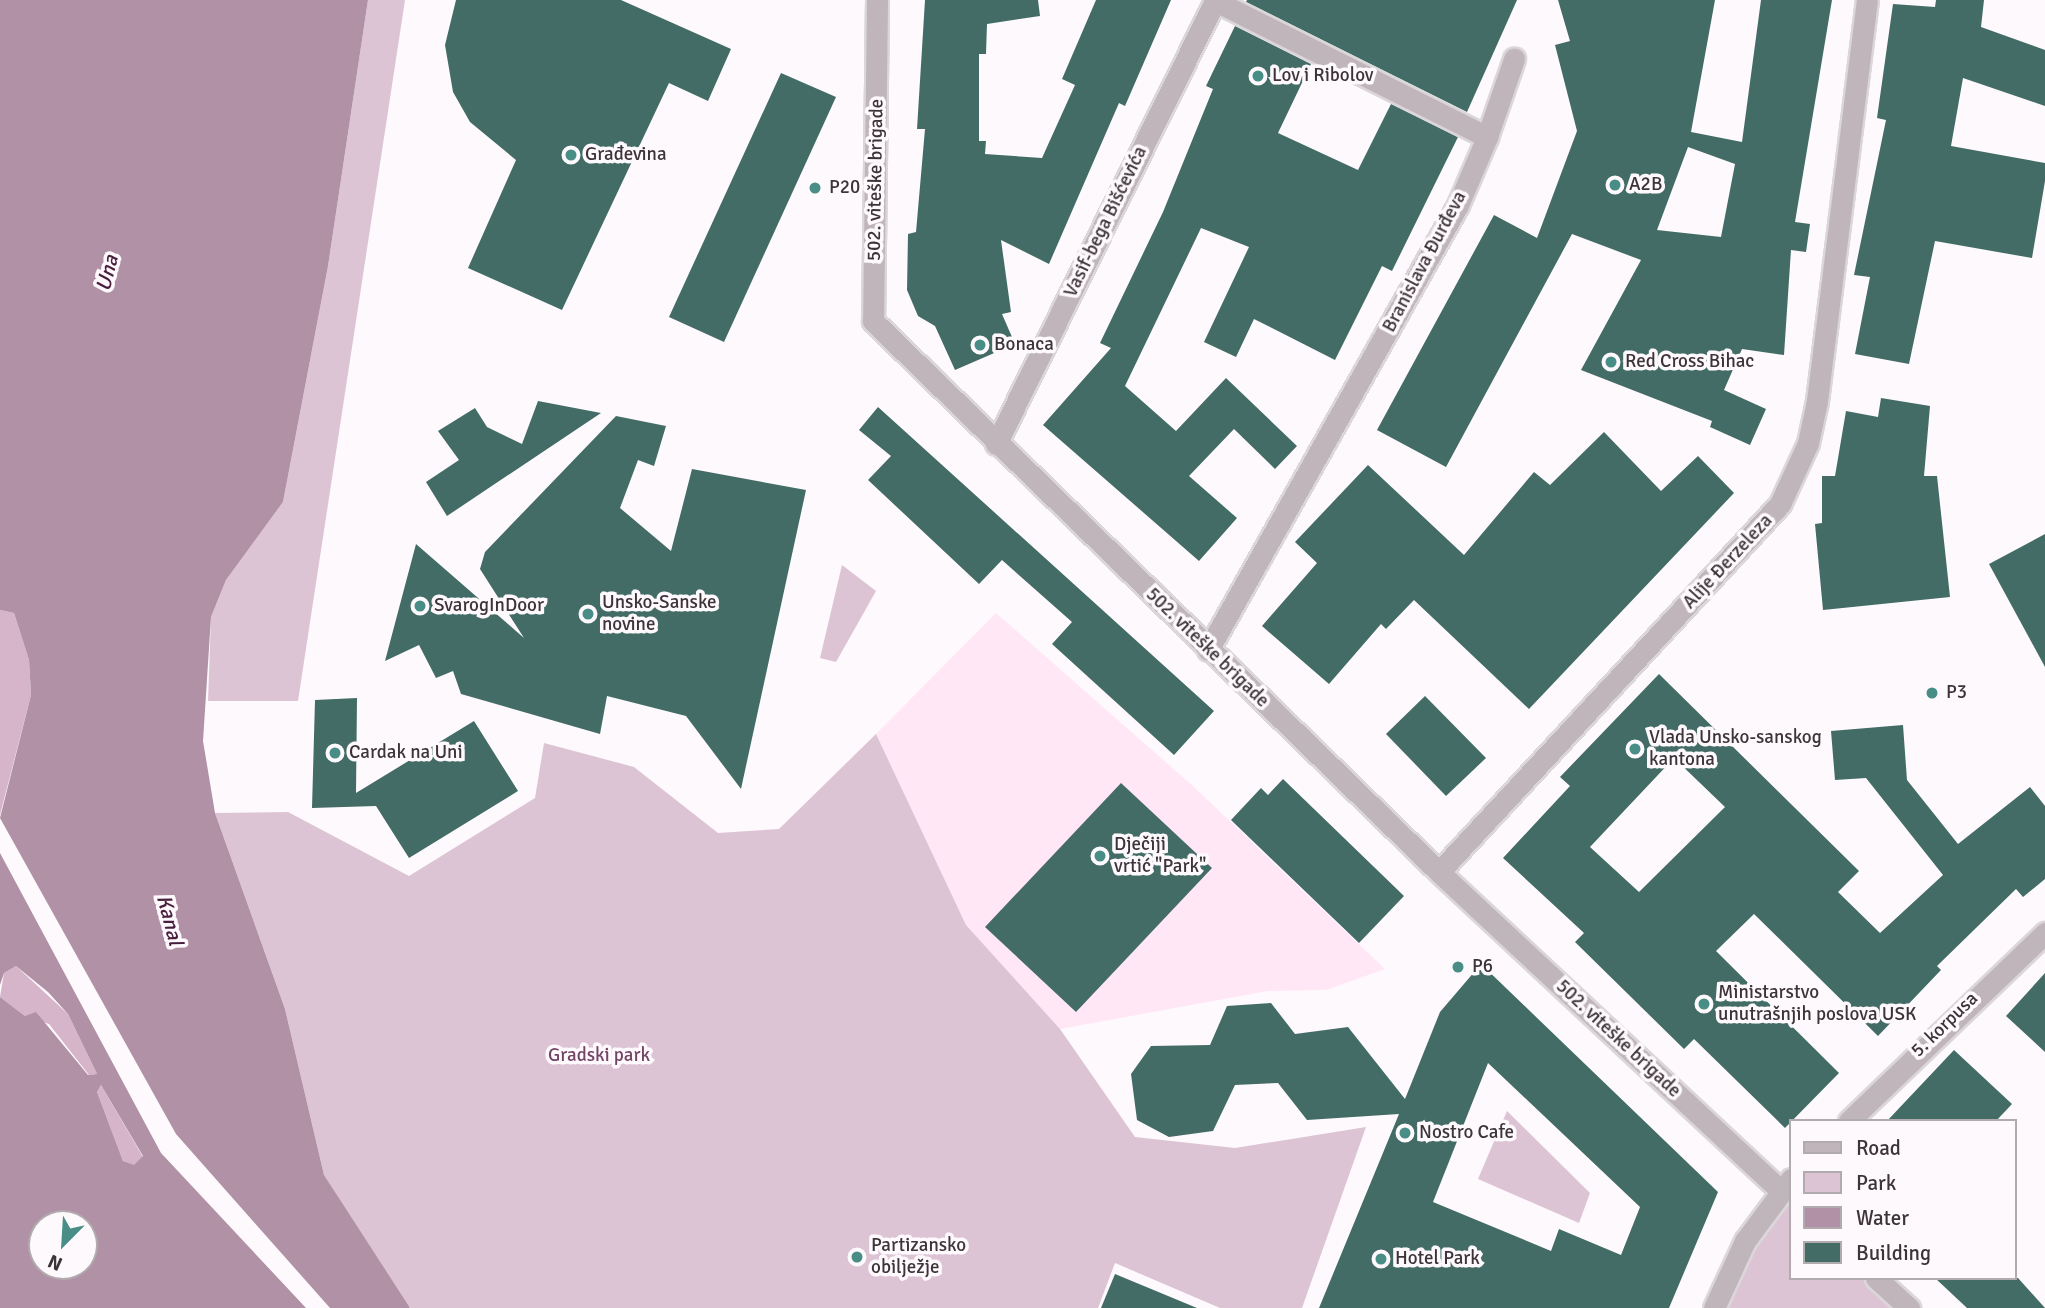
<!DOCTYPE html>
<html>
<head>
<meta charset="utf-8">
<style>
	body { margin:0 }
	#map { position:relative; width:2045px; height:1308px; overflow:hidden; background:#fef9fc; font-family:Signika,sans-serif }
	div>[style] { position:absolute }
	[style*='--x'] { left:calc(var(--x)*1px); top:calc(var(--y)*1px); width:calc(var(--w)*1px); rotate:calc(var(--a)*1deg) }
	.built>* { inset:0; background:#ffe7f6 }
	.green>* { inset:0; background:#ddc4d5 }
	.forest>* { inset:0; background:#d6b5cb }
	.water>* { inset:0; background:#b091a5 }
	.building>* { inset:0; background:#436c67 }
	.roads { filter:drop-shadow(2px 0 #dbd6d9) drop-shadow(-2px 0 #dbd6d9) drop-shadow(0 2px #dbd6d9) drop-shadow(0 -2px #dbd6d9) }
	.minor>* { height:21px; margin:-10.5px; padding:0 10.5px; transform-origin:10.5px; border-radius:10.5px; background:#bfb5bb }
	.tertiary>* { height:21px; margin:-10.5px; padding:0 10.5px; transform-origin:10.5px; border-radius:10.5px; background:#bfb5bb }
	.dots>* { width:19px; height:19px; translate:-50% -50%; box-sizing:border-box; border:4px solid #fef9fc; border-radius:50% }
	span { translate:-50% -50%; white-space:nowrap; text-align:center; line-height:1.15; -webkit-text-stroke:7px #fef9fc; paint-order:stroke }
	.poi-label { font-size:19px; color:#3d343a }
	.left { translate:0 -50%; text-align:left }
	.street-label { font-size:19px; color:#3d343a }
	.park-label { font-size:19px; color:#734565 }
	.water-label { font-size:21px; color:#471e3c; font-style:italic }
	.legend { position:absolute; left:1789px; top:1119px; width:228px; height:161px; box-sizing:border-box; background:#fef9fc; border:2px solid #b1aaae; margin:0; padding:9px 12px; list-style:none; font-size:21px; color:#3d343a }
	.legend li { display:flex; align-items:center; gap:14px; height:35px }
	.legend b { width:35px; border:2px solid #b1aaae }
	.north { position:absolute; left:28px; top:1210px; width:70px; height:70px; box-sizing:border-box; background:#fef9fc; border:2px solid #b1aaae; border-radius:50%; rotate:204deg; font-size:19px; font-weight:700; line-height:28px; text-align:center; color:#3d343a }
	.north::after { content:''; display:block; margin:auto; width:24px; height:32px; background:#488e86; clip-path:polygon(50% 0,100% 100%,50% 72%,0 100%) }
</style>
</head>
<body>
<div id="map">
	<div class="built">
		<div style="clip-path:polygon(996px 613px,1194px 787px,1385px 969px,1326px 990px,1268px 991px,1060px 1029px,966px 925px,876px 734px)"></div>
	</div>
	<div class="green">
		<div style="clip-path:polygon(368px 0,405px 0,298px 701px,208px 701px,211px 617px,226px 580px,283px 502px,328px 266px)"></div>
		<div style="clip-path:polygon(842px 565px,876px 591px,836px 662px,820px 658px)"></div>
		<div style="clip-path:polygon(876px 734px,966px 925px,1060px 1029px,1135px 1137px,1235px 1148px,1366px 1127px,1302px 1308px,1220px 1308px,1115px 1263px,1098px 1308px,411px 1308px,404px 1303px,324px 1175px,285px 1009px,215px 813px,288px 812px,409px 876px,535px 798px,544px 743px,634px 767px,718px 833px,779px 829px)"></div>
		<div style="clip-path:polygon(1507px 1111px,1590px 1193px,1579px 1223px,1478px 1179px)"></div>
		<div style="clip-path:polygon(1780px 1190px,1791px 1200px,1791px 1278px,1876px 1278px,1909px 1308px,1714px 1308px)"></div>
	</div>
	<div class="forest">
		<div style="clip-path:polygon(0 610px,14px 613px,29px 660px,31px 695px,0 815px)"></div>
		<div style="clip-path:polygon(16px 966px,68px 1014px,97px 1074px,89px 1075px,49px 1024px,25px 1016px,0 997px,4px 973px)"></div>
		<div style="clip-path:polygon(101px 1085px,143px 1157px,134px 1166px,123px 1161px,97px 1092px)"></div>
	</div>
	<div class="water">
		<div style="clip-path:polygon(0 0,368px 0,328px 266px,283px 502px,226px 580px,211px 617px,203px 741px,215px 813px,285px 1009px,324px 1175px,410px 1308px,330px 1308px,176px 1134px,0 818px,31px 695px,29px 660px,14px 613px,0 610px)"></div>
		<div style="clip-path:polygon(evenodd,0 853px,161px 1153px,306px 1308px,0 1308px,0 997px,25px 1016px,36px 1012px,88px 1075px,97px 1074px,68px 1014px,48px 992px,16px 966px,4px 973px,0 985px,0 853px,101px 1085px,143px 1156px,134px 1165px,123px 1161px,97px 1092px,101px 1085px,0 853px,42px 1224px,84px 1224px,84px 1266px,42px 1266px,42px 1224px)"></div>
	</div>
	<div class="building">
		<div style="clip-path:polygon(456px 0,621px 0,731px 49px,708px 101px,669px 83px,562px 310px,468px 268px,516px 160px,470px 122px,453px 92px,445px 45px)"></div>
		<div style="clip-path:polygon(925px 0,1038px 0,1040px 16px,987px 24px,986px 54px,979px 54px,979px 141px,986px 141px,985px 154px,1042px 158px,1075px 85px,1062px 79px,1096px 0,1171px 0,1125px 106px,1119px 103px,1049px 264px,1001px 240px,1011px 312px,1002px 314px,1015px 344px,955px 370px,935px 326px,918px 316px,907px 290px,908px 234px,916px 232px,925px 129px,917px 129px)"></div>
		<div style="clip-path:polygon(1517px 0,1467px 112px,1246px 2px,1247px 0)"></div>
		<div style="clip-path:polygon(evenodd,1558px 0,1715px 0,1691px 132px,1742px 142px,1761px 0,1832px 0,1795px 222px,1810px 224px,1806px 252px,1791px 250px,1784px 355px,1742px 349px,1724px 390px,1766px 409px,1750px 445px,1710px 427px,1712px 421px,1581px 370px,1641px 260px,1572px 234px,1446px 467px,1377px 430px,1494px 215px,1537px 238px,1577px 131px,1555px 45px,1570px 41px,1558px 0,1688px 147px,1735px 164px,1721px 237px,1657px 230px,1688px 147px)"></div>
		<div style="clip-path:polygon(1936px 0,1984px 0,1981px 27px,2045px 50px,2045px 106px,1963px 78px,1951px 146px,2045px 163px,2045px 181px,2032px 258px,1935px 241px,1909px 364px,1855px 354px,1870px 277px,1854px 275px,1886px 120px,1877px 118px,1893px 4px,1935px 7px)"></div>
		<div style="clip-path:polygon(1235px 26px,1311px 64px,1278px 133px,1358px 170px,1391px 104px,1458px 137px,1392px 271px,1382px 266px,1335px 360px,1254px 319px,1236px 357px,1204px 342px,1249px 247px,1201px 228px,1125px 386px,1176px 431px,1226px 378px,1297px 446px,1275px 469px,1234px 429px,1189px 476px,1237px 518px,1199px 561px,1043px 425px,1111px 348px,1100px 343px,1163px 212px,1213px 89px,1206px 86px)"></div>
		<div style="clip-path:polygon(781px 73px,836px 97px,724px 342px,669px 317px)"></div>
		<div style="clip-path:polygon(1881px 398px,1930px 406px,1924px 476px,1937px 476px,1950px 597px,1823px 610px,1815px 524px,1822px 523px,1822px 476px,1835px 476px,1846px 411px,1878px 417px)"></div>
		<div style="clip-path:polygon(538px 401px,601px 413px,447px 516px,426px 482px,459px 460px,438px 431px,475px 408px,487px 427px,522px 444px)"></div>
		<div style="clip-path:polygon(878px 407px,1214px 711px,1174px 755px,1052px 644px,1072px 622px,1002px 560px,979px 584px,868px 480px,891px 456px,859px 430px)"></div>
		<div style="clip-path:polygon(616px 416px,666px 426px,654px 466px,638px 460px,620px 508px,671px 551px,692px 469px,806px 490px,741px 789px,686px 716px,607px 696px,600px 734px,461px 694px,453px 671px,436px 678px,419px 645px,385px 661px,416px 544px,524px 638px,480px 569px,485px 552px)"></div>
		<div style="clip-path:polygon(1604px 432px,1661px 491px,1698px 456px,1734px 493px,1529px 709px,1414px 600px,1386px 629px,1381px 624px,1329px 684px,1262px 626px,1317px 563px,1295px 542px,1368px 465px,1464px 555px,1534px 472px,1550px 485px)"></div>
		<div style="clip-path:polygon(2045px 534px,2045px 667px,1989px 564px)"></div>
		<div style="clip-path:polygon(evenodd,1659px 674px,1859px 871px,1838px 892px,1880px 933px,1943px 875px,1866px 778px,1835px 780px,1831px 731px,1903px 725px,1907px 780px,1958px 844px,2030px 787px,2045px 806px,2045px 879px,2023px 897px,2016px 889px,1937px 966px,1941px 970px,1878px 1036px,1754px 914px,1716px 951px,1839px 1073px,1785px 1128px,1694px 1039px,1684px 1049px,1575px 942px,1584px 933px,1503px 858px,1570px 786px,1560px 777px,1659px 674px,1674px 758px,1725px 807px,1639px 892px,1590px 847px,1674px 758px)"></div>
		<div style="clip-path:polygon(1425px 696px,1486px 758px,1446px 796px,1386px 734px)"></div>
		<div style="clip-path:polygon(357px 698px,356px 793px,474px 721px,518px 791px,409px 858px,376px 806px,312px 808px,315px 700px)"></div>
		<div style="clip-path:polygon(1283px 779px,1404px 896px,1359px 943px,1231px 820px,1261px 788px,1268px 795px)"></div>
		<div style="clip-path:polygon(1121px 783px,1212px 868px,1076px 1012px,985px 927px)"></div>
		<div style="clip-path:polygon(evenodd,1481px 964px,1718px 1192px,1669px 1308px,1319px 1308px,1399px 1114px,1307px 1120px,1278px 1083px,1235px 1085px,1213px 1131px,1169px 1137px,1137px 1120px,1131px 1074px,1151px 1046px,1210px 1045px,1227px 1006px,1271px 1003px,1295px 1034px,1348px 1027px,1405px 1099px,1440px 1012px,1481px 964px,1488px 1063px,1640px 1207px,1621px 1255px,1559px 1229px,1551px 1251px,1433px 1202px,1488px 1063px)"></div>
		<div style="clip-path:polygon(2045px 973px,2045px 1052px,2006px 1016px)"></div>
		<div style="clip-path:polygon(1954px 1050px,2012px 1104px,1996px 1121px,1887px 1121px)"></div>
		<div style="clip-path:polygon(1115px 1274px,1197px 1308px,1101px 1308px)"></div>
		<div style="clip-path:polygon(1935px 1278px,2018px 1278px,2045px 1308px,1967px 1308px)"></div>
	</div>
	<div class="roads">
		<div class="minor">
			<div style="--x:1487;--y:137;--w:83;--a:-70.9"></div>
			<div style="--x:996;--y:444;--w:495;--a:-63.7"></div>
			<div style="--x:1208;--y:650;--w:510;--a:-60.67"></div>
			<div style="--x:1458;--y:205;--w:74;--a:-66.9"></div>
			<div style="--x:1487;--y:137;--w:304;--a:-153.4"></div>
			<div style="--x:1439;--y:872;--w:502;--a:-47.18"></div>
			<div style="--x:1780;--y:504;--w:67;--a:-65.3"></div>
			<div style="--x:1808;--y:443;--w:43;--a:-77.9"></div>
			<div style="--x:1817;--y:401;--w:404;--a:-82.9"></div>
			<div style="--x:1876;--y:1278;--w:45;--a:42.3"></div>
		</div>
		<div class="tertiary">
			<div style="--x:877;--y:0;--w:321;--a:90.7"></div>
			<div style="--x:873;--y:321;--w:790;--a:44.23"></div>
			<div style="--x:1439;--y:872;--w:466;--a:43"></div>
			<div style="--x:1849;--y:1121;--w:272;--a:-43.8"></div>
			<div style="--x:1714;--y:1308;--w:74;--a:-65.2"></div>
			<div style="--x:1745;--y:1241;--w:77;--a:-53.4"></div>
		</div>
	</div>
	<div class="dots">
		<div style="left:1258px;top:76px;background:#488e86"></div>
		<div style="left:571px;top:155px;background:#488e86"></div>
		<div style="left:1615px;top:185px;background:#488e86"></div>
		<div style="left:815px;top:188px;background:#488e86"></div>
		<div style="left:980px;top:345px;background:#488e86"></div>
		<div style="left:1611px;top:362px;background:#488e86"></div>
		<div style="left:420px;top:606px;background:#488e86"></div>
		<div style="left:588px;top:614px;background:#488e86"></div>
		<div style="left:1932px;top:693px;background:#488e86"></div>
		<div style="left:1635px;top:749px;background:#488e86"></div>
		<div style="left:335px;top:753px;background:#488e86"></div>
		<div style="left:1100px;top:856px;background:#488e86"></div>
		<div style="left:1458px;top:967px;background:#488e86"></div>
		<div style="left:1704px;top:1004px;background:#488e86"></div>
		<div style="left:1405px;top:1133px;background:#488e86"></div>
		<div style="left:857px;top:1257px;background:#488e86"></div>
		<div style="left:1381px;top:1259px;background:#488e86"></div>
	</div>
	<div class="poi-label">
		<span class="left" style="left:1272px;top:76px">Lov i Ribolov</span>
		<span class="left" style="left:585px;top:155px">Građevina</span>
		<span class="left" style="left:1629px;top:185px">A2B</span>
		<span class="left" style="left:829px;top:188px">P20</span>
		<span class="left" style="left:994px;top:345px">Bonaca</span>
		<span class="left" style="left:1625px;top:362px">Red Cross Bihac</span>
		<span class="left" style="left:602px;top:614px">Unsko-Sanske<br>novine</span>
		<span class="left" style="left:434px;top:606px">SvarogInDoor</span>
		<span class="left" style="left:1946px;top:693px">P3</span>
		<span class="left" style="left:1649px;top:749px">Vlada Unsko-sanskog<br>kantona</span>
		<span class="left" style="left:349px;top:753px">Cardak na Uni</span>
		<span class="left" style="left:1114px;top:856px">Dječiji<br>vrtić "Park"</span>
		<span class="left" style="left:1472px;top:967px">P6</span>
		<span class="left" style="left:1718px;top:1004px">Ministarstvo<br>unutrašnjih poslova USK</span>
		<span class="left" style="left:1419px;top:1133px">Nostro Cafe</span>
		<span class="left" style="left:871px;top:1257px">Partizansko<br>obilježje</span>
		<span class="left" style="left:1395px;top:1259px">Hotel Park</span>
	</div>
	<div class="street-label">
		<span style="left:876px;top:180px;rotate:-89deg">502. viteške brigade</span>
		<span style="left:1106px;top:222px;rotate:-64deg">Vasif-bega Bišćevića</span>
		<span style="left:1425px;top:262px;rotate:-62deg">Branislava Đurđeva</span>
		<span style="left:1728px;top:562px;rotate:-47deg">Alije Đerzeleza</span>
		<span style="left:1207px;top:648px;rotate:44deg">502. viteške brigade</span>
		<span style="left:1945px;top:1025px;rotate:-44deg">5. korpusa</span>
		<span style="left:1618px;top:1039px;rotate:43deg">502. viteške brigade</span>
	</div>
	<div class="park-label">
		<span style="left:599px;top:1056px">Gradski park</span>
	</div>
	<div class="water-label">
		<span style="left:107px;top:273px;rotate:-76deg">Una</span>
		<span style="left:170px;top:920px;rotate:75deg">Kanal</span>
	</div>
	<ul class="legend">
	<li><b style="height:9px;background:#bfb5bb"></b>Road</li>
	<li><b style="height:19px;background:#ddc4d5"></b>Park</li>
	<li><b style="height:19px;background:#b091a5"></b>Water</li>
	<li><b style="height:19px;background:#436c67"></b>Building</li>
	</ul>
	<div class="north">N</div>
</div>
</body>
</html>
